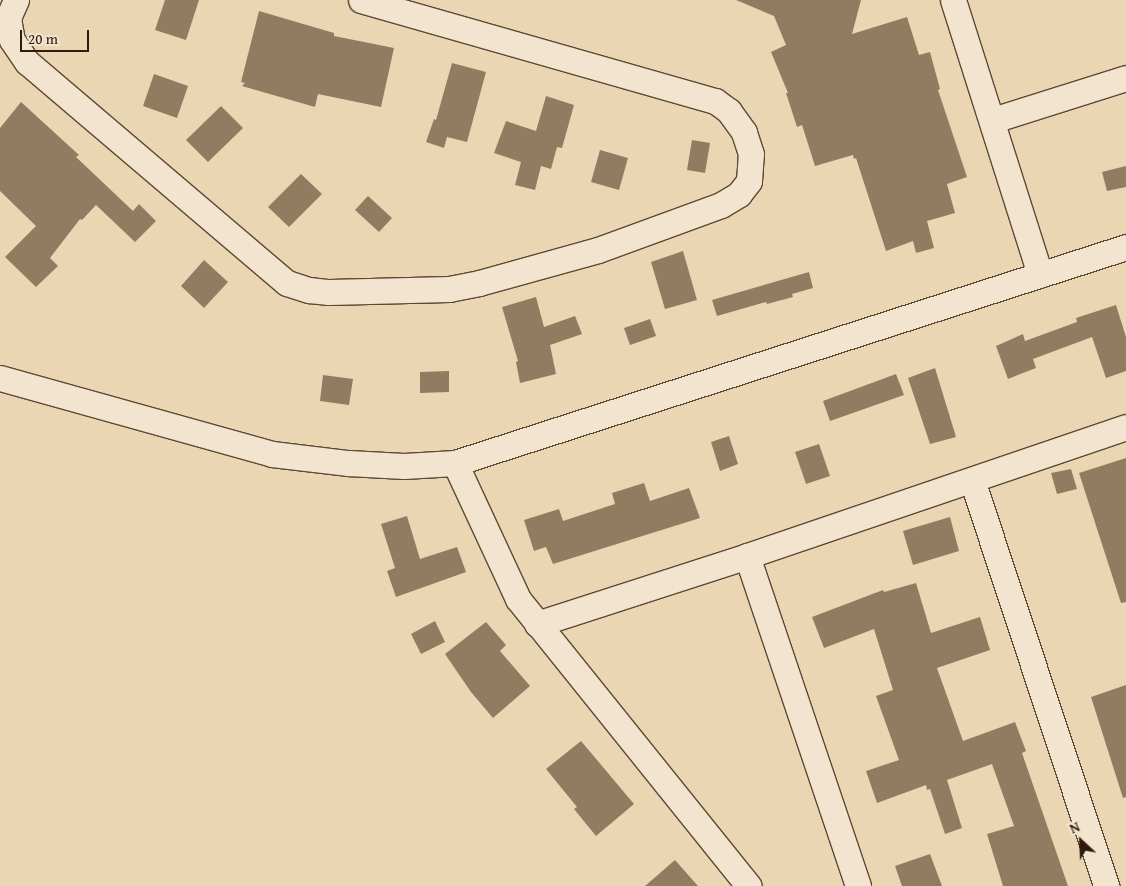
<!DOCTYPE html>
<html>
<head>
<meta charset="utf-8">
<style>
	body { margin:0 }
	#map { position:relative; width:1126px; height:886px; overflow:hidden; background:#ebd6b3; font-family:"Gentium Book Plus",serif }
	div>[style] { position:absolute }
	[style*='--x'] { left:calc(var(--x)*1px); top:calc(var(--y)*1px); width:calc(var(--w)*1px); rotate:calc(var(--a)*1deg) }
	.building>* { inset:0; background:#917c62 }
	.roads { filter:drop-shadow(1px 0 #5e4935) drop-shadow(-1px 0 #5e4935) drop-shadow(0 1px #5e4935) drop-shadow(0 -1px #5e4935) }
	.minor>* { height:25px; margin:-12.5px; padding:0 12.5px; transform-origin:12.5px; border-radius:12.5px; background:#f2e4ce }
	span { translate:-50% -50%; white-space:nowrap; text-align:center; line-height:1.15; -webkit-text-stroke:4px #f2e4ce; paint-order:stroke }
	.north { position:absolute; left:1056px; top:816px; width:50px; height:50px; -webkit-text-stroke:4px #f2e4ce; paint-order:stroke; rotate:335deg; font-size:14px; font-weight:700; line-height:20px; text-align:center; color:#2f1a0b }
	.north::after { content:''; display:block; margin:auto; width:18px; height:22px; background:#2f1a0b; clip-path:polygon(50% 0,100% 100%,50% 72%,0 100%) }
	.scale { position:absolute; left:20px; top:30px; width:69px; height:22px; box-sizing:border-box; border:2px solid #2f1a0b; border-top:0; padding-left:6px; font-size:15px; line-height:18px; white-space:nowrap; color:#2f1a0b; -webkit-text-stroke:4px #f2e4ce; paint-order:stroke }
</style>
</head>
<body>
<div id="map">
	<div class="building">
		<div style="clip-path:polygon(165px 0,199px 0,186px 40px,155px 30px)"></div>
		<div style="clip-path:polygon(736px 0,861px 0,852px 34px,907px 17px,919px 55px,930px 52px,940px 89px,938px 90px,967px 177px,947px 184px,955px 213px,927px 221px,934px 248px,916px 253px,913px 241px,886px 251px,856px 158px,854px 159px,853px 155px,815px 166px,802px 125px,797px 127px,786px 93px,788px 93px,771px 52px,786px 45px,774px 16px)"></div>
		<div style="clip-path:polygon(259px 11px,334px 33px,334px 36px,394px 48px,381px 107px,318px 94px,315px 107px,242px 86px,245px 83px,241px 82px)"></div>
		<div style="clip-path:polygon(452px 63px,486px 72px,467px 142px,447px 137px,444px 148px,426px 142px,434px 119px,436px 120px)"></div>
		<div style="clip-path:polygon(154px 74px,188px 86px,177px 118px,143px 106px)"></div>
		<div style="clip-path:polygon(546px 96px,574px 105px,562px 148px,557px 147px,551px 169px,541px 166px,535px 190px,515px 185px,521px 162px,494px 153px,506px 121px,536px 131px)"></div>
		<div style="clip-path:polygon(21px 102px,79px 155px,76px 157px,133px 211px,139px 204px,156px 221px,135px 242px,96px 205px,82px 220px,80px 219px,50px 258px,58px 266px,36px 287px,5px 257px,36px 226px,0 191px,0 128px)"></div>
		<div style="clip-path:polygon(221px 106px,243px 128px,208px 162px,186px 140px)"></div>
		<div style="clip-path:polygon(692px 140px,710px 143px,705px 173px,687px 170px)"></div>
		<div style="clip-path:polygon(600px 150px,628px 158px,619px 190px,591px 182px)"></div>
		<div style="clip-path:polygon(1126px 166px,1126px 187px,1107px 191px,1102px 172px)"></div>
		<div style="clip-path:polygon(301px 174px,322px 194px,289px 227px,268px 207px)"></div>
		<div style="clip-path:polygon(368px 196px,392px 218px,379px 232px,355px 210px)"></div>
		<div style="clip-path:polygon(683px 251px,697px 300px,665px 309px,651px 262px)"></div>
		<div style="clip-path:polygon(204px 260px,228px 282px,204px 308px,181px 286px)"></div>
		<div style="clip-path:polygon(809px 272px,813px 288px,792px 294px,793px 297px,767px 304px,766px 302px,717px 316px,712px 300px)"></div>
		<div style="clip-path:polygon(536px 297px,544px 327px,575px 316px,582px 334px,550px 345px,556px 374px,520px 383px,516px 362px,518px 361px,502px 307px)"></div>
		<div style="clip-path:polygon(1116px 305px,1126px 337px,1126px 371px,1106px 378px,1092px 337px,1033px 359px,1036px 368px,1008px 379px,996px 346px,1023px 334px,1025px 341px,1077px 322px,1076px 318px)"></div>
		<div style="clip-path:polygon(650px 319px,656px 336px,630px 345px,624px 328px)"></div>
		<div style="clip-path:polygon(935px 368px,956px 437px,930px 444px,908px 378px)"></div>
		<div style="clip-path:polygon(449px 371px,449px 392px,420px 393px,420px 372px)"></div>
		<div style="clip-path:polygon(896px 374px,904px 395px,830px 421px,823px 401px)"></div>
		<div style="clip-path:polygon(323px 375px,353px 379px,349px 405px,320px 401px)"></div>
		<div style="clip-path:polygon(729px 436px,738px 464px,720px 471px,711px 442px)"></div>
		<div style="clip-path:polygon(819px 444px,830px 476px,806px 484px,795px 452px)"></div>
		<div style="clip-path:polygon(1126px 458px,1126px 602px,1121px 603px,1079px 473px)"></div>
		<div style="clip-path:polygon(1071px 469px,1077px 489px,1057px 494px,1051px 473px)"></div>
		<div style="clip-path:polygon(644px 483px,650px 501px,689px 488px,700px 518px,553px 564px,546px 547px,534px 551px,524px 520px,559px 509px,563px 521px,615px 504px,612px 493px)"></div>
		<div style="clip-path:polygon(407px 516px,420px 559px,457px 547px,466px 572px,396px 597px,387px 571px,395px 568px,381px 524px)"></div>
		<div style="clip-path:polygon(950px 517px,959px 551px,913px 565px,903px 531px)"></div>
		<div style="clip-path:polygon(916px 583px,931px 633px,980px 617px,990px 650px,937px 668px,963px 741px,1015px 722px,1026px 751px,1022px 753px,1068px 886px,1003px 886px,987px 834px,1014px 826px,992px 764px,947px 780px,962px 828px,945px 834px,930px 789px,927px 790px,926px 785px,877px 803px,866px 771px,899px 760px,876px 696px,893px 690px,874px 629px,824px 648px,812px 617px,883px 590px,884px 592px)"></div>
		<div style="clip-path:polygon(435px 621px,445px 642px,421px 654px,411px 634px)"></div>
		<div style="clip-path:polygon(486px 622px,506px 645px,500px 651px,530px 686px,493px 718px,471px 692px,445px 654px)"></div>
		<div style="clip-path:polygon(1126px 685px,1126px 797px,1123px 798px,1091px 697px)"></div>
		<div style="clip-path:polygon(581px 741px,634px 804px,596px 836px,574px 809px,577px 807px,546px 769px)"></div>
		<div style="clip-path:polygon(930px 854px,942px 886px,902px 886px,895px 866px)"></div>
		<div style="clip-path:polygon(675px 860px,698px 886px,645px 886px)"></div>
	</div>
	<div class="roads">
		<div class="minor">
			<div style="--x:16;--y:0;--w:20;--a:114"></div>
			<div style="--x:8;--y:18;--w:22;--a:80"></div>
			<div style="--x:12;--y:40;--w:27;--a:56"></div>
			<div style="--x:27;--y:62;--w:341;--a:40.4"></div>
			<div style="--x:287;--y:283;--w:23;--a:18"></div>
			<div style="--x:309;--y:290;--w:20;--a:6"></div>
			<div style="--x:329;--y:292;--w:120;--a:-1.4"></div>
			<div style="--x:449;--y:289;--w:31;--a:-11"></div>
			<div style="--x:479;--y:283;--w:123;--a:-15.5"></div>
			<div style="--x:598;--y:250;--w:131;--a:-20.1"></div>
			<div style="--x:721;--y:205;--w:21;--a:-31"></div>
			<div style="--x:739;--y:194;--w:16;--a:-52"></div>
			<div style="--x:749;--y:181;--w:27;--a:-86"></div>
			<div style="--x:751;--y:154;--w:23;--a:-108"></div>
			<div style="--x:744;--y:132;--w:26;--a:-126"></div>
			<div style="--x:729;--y:111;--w:17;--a:-144"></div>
			<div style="--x:715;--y:101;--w:368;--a:-164.1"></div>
			<div style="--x:953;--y:0;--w:288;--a:72.4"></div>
			<div style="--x:993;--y:120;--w:139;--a:-17.5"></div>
			<div style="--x:0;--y:378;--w:282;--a:15.6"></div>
			<div style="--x:272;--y:454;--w:77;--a:6.8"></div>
			<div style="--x:348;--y:463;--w:56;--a:3.1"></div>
			<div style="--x:404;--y:466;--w:51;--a:-3.4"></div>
			<div style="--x:455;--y:463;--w:705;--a:-17.84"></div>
			<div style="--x:455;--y:463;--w:150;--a:65.1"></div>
			<div style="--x:518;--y:599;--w:368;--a:51.2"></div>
			<div style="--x:972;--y:480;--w:428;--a:71.7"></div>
			<div style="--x:747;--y:556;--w:348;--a:71.4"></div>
			<div style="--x:537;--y:624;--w:221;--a:-17.9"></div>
			<div style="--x:747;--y:556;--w:400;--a:-18.8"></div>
		</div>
	</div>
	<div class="north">N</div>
	<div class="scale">20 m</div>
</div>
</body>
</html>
